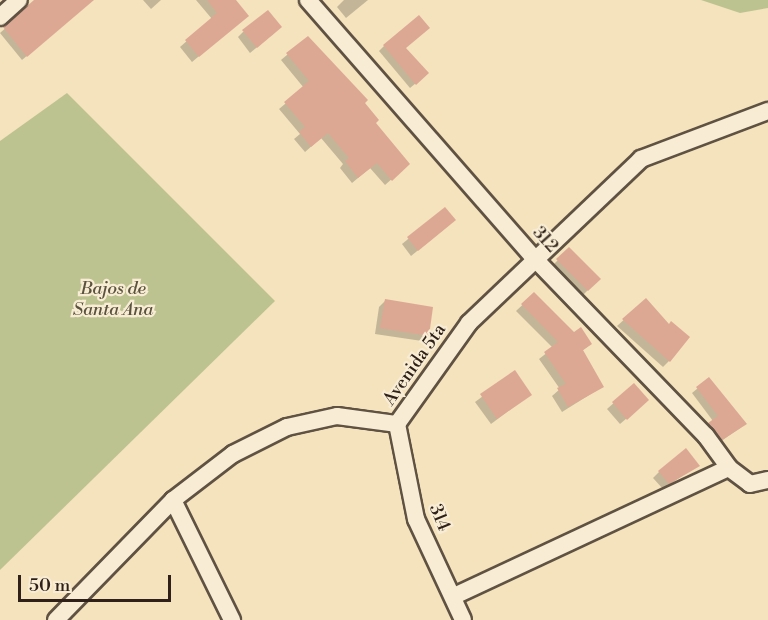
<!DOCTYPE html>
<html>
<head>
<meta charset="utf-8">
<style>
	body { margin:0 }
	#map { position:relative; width:768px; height:620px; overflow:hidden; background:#f4e3bd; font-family:"Libre Bodoni",serif }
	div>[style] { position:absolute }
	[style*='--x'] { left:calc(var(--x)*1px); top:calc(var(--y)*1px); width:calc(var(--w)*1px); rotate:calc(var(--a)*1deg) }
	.green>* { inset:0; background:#bdc390 }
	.shadow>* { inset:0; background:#0003 }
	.building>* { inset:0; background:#dda893 }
	.roads { filter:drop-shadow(2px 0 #605242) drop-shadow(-2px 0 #605242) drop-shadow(0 2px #605242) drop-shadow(0 -2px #605242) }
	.minor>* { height:16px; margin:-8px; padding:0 8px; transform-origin:8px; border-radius:8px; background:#f8edd4 }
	span { translate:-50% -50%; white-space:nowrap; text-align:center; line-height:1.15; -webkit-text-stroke:4.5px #f8edd4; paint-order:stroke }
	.street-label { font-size:18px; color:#2f2119 }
	.park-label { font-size:18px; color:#5a523d; font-style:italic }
	.scale { position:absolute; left:18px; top:575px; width:153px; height:27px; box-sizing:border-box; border:3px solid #2f2119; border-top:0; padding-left:8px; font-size:18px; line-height:21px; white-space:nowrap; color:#2f2119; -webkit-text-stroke:4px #f8edd4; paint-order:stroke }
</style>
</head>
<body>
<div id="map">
	<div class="green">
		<div style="clip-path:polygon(701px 0,768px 0,768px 8px,740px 13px)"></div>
		<div style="clip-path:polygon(67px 93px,275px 301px,0 570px,0 141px)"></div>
	</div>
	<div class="shadow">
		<div style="clip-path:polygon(84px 0,83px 8px,22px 60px,0 33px,36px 1px)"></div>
		<div style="clip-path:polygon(143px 0,161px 0,151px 9px)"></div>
		<div style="clip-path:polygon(196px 0,234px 0,241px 21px,192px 62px,180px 47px,212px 19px)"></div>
		<div style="clip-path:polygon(368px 0,346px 18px,337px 7px,344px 0)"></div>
		<div style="clip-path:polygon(243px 32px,274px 33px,250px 53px,238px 37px)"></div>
		<div style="clip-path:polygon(307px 38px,363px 103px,402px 170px,385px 185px,370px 168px,352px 183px,340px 168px,343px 164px,321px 138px,305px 152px,294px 139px,300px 134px,279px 109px,304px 88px,281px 60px)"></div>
		<div style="clip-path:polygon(384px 46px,404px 48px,422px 78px,410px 88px,379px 51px)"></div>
		<div style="clip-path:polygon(445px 209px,448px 226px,411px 256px,402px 244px)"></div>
		<div style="clip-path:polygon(569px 249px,599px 279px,582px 296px,552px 266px)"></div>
		<div style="clip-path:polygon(534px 294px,573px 334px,591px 344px,582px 351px,602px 387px,562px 412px,552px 396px,560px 389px,539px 359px,553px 348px,516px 311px)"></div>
		<div style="clip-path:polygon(646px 300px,669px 326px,669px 361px,663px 367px,617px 326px)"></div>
		<div style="clip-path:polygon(385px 301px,428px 335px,422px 341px,375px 334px,379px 307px)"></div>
		<div style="clip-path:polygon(514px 373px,530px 395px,491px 424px,475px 402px)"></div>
		<div style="clip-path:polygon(709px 379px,740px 428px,717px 444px,704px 428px,713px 421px,692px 393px)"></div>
		<div style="clip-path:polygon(634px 385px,641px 406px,620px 424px,607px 409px)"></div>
		<div style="clip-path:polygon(698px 465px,663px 489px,653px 478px,659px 472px)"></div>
	</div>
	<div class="building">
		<div style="clip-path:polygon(34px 0,94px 0,27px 57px,3px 27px)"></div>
		<div style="clip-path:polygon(207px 0,236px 0,249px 16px,199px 57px,185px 40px,217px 13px)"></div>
		<div style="clip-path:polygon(268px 10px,282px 27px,257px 48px,242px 30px)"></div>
		<div style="clip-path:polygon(419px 15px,430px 28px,406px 48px,429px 73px,416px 85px,383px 45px)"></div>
		<div style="clip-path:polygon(308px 36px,368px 100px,365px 103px,379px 120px,376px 123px,410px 164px,392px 181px,377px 163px,358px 178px,345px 161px,349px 158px,328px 133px,311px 147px,299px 132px,305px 127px,284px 102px,309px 81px,286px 53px)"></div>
		<div style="clip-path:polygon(445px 207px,456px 220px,418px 251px,407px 237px)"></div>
		<div style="clip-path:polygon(569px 247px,601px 279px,588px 291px,556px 259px)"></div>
		<div style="clip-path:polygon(534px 292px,574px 332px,581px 327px,592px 344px,583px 350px,604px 387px,568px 407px,557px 388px,566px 384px,544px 352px,558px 342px,521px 304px)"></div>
		<div style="clip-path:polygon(646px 298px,669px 324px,671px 321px,690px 337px,670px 362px,622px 319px)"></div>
		<div style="clip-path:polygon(385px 299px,433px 307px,429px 336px,380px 328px)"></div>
		<div style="clip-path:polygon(515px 370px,532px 395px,497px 419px,480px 394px)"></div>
		<div style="clip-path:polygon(709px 377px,747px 424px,722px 440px,708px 423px,718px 416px,696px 387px)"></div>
		<div style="clip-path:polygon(634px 383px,649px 400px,627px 420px,612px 402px)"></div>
		<div style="clip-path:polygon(686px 448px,700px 466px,669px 484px,658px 471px)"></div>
	</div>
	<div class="roads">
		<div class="minor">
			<div style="--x:308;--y:0;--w:344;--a:48.8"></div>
			<div style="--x:535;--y:259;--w:246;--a:46"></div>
			<div style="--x:706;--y:436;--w:39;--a:54"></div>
			<div style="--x:729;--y:468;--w:26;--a:37"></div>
			<div style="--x:750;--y:484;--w:18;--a:-13"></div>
			<div style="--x:0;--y:17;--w:25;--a:-42"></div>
			<div style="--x:397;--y:424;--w:124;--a:-54.5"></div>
			<div style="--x:469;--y:323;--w:238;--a:-43.6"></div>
			<div style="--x:641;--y:159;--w:136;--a:-20.7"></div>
			<div style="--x:397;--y:424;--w:97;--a:78.7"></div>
			<div style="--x:416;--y:519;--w:111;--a:65"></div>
			<div style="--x:173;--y:500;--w:134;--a:63.8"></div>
			<div style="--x:454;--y:596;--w:303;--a:-25"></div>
			<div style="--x:56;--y:620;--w:168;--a:-45.7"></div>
			<div style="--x:173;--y:500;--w:76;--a:-37.5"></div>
			<div style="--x:233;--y:454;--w:60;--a:-26.6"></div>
			<div style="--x:287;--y:427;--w:51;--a:-12.4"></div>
			<div style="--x:337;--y:416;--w:61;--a:7.6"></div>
		</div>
	</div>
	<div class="street-label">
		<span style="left:545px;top:240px;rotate:48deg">312</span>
		<span style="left:415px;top:365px;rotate:-55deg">Avenida 5ta</span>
		<span style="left:439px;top:518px;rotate:68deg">314</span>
	</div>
	<div class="park-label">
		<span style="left:113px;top:300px">Bajos de<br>Santa Ana</span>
	</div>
	<div class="scale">50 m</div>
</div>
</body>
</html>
